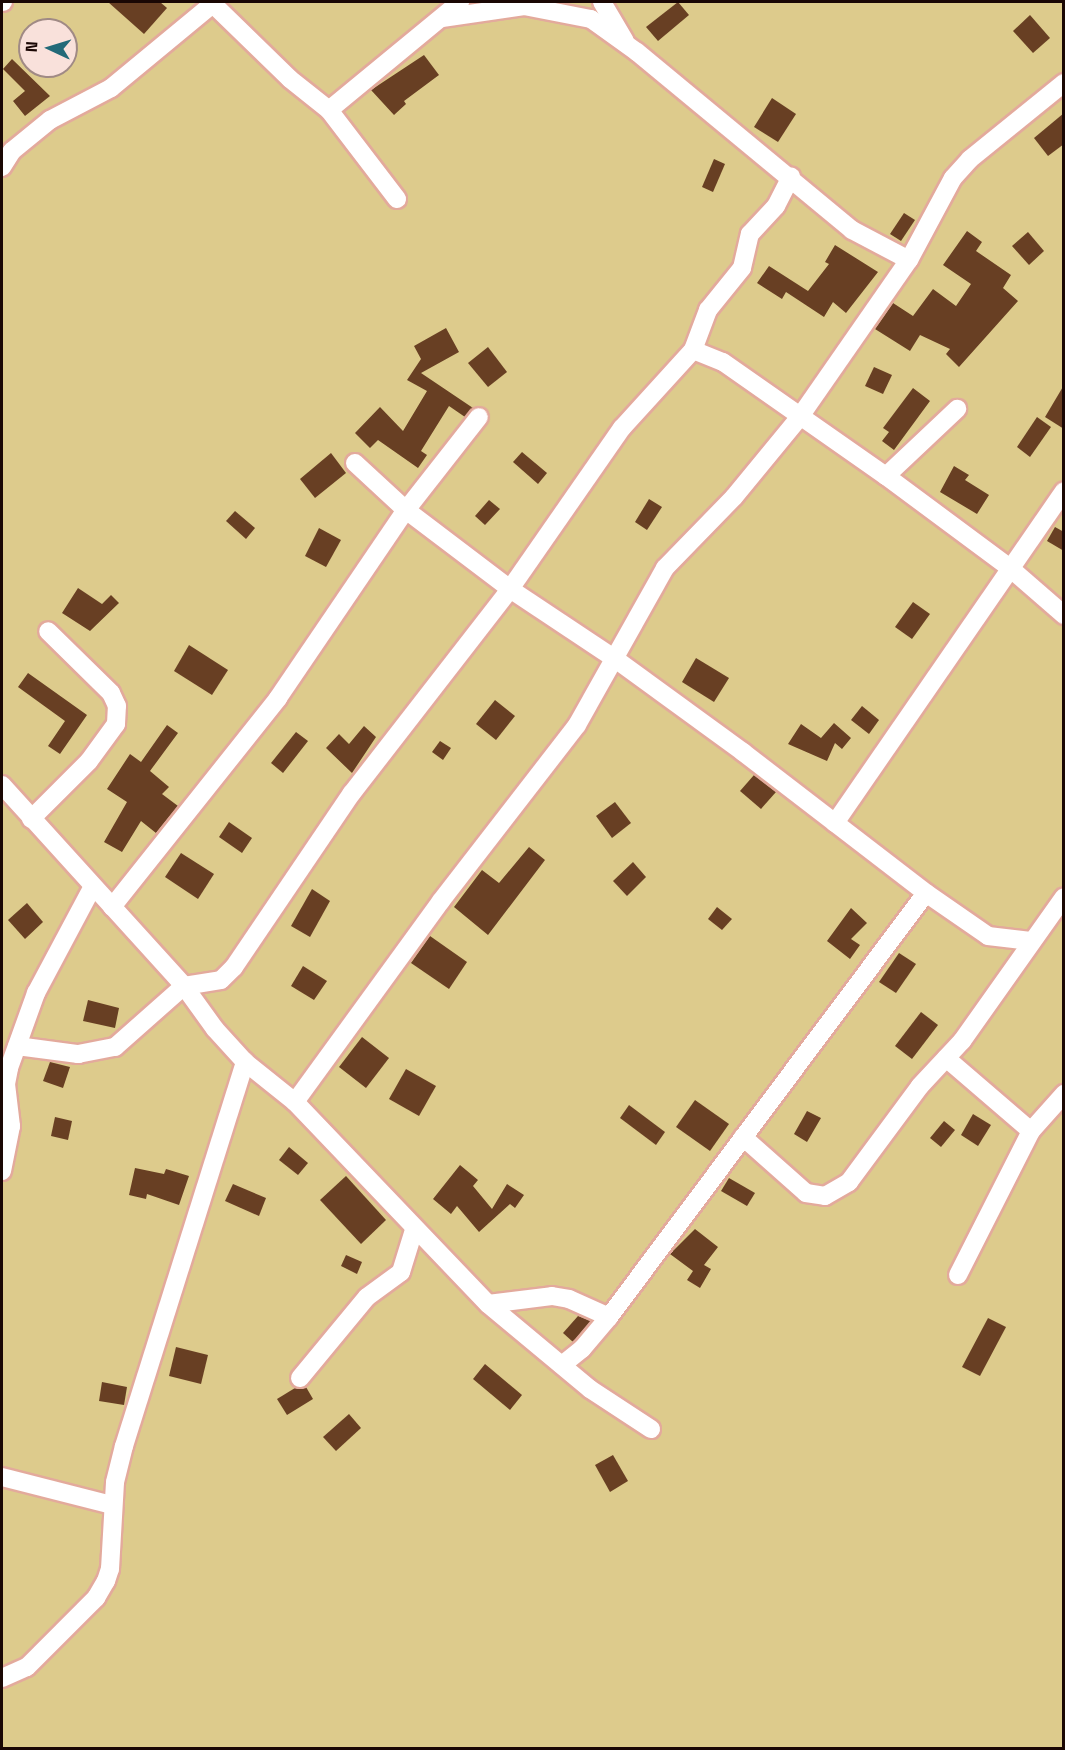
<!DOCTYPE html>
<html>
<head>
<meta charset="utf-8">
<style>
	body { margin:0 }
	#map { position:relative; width:1065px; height:1750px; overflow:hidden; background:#f9e1db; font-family:"Space Grotesk",sans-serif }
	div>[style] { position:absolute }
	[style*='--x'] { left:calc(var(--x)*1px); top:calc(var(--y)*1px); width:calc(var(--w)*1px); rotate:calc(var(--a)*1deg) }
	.green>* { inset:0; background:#ddcb8c }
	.building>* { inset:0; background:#683f23 }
	.roads { filter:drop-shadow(2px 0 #e3aa9c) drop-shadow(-2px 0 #e3aa9c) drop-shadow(0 2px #e3aa9c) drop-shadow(0 -2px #e3aa9c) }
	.street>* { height:18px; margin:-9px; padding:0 9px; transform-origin:9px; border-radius:9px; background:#fff }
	span { translate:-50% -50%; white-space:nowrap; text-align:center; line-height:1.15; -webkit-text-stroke:6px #f9e1db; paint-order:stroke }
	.frame { position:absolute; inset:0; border:3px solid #1a0704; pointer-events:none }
	.north { position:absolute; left:18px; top:18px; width:60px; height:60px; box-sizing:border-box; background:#f9e1db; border:2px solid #a08a85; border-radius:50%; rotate:274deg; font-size:16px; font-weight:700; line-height:24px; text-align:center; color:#1a0704 }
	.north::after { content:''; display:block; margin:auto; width:21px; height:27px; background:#236a78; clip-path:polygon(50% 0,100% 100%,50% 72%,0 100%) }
</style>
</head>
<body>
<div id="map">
	<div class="green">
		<div style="clip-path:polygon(evenodd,2px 2px,1063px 2px,1063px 1748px,2px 1748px,2px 2px,30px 30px,66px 30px,66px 66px,30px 66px,30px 30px)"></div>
	</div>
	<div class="building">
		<div style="clip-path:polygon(108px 2px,160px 2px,167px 8px,144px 34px)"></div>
		<div style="clip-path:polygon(678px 2px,689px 15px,658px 41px,646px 27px)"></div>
		<div style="clip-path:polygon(1030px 15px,1050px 38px,1033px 53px,1013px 31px)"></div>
		<div style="clip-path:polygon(424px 55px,439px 75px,404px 101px,406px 104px,394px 115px,371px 90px)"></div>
		<div style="clip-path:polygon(12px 59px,50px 96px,25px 116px,13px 101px,25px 91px,3px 69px)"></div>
		<div style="clip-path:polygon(772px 98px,796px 114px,778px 142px,754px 127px)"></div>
		<div style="clip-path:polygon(1064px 113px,1064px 144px,1048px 156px,1034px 138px)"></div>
		<div style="clip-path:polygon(714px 159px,725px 164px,713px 192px,702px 187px)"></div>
		<div style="clip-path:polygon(904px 213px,915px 220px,901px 241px,890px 234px)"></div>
		<div style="clip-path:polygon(967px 231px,982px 242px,976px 251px,1011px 275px,1003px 288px,1018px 301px,959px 367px,946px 354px,950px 349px,920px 335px,910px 351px,875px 329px,893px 303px,913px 316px,933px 289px,956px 306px,971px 284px,943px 265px)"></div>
		<div style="clip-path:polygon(1028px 232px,1044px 251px,1029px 265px,1012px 246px)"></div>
		<div style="clip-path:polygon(835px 245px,878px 272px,846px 313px,833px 302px,824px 317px,786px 292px,782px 299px,757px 283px,769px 266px,808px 291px,829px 264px,825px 262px)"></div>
		<div style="clip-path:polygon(446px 328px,459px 352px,421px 373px,473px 408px,465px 417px,449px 406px,421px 451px,427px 455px,418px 468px,378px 440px,370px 448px,355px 433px,380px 407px,403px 431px,427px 391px,407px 380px,421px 359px,414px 346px)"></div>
		<div style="clip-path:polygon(488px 347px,507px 372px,488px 387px,468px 363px)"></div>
		<div style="clip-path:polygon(874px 367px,892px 375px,883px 394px,865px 386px)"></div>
		<div style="clip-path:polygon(1064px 385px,1064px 429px,1045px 417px)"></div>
		<div style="clip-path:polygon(913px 388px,930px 401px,894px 450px,882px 441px,889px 432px,883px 428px)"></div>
		<div style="clip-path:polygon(1037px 417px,1051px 427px,1030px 457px,1017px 447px)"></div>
		<div style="clip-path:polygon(522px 452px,547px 473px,538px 484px,513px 462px)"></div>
		<div style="clip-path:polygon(331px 453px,346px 473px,315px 498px,300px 479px)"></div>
		<div style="clip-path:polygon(954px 466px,969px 475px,965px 480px,989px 495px,977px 514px,940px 492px)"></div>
		<div style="clip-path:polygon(649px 499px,662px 507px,647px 530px,635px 522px)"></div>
		<div style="clip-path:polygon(489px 500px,500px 509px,485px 525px,475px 516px)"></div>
		<div style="clip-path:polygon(235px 511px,255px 528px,246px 539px,226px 521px)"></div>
		<div style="clip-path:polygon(1055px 527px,1064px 532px,1064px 551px,1047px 541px)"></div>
		<div style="clip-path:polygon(319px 528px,341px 540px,326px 567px,305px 556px)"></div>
		<div style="clip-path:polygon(78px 588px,102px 604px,111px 595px,119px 603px,90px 631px,62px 613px)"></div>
		<div style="clip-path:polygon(913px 602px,930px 614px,912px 639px,895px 627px)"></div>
		<div style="clip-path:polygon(189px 645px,228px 670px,212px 695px,174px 671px)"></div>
		<div style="clip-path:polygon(696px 658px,729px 678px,714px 702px,682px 682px)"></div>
		<div style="clip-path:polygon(28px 673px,87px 715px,60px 754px,48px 746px,65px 721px,18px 687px)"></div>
		<div style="clip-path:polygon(495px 700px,515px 716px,496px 740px,476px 724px)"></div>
		<div style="clip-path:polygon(862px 706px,879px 720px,869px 734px,851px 720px)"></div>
		<div style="clip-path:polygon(834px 723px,851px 738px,842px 749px,835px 743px,827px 761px,788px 744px,801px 724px,821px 738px)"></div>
		<div style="clip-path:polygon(167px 725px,178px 733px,150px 771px,169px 787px,162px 794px,178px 806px,156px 833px,141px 821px,122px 852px,104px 842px,127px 802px,107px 789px,130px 754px,141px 762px)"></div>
		<div style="clip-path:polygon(364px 726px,376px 737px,352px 773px,326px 748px,339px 734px,349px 744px)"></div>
		<div style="clip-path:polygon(296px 732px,308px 741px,283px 773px,271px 763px)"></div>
		<div style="clip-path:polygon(440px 741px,451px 748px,443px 760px,432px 752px)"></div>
		<div style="clip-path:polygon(754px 775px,776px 792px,761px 809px,740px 791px)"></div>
		<div style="clip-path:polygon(615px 802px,631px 823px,612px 838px,596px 816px)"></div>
		<div style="clip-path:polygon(229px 822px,252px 838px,242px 853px,219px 837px)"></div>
		<div style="clip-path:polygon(529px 847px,545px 860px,488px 935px,454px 907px,482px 870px,499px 883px)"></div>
		<div style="clip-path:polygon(181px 853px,214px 874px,198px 899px,165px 877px)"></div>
		<div style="clip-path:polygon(633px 862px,646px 877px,627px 896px,613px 881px)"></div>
		<div style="clip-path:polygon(312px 889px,330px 901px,310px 937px,291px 926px)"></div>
		<div style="clip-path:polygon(27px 903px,43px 922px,25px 939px,8px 920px)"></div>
		<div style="clip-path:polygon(717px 907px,732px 919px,722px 930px,708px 919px)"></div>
		<div style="clip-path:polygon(851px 908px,867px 923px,851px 939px,860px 945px,850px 959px,827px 941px)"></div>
		<div style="clip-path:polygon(430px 936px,467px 962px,449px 989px,411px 963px)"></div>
		<div style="clip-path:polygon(899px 953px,916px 964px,896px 993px,879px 982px)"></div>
		<div style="clip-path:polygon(303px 966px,327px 981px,314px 1000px,291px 986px)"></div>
		<div style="clip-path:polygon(88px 1000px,119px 1008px,115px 1028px,83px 1021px)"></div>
		<div style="clip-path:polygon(921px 1012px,938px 1025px,912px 1059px,895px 1046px)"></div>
		<div style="clip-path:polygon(362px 1037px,389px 1058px,366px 1088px,339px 1067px)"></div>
		<div style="clip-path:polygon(50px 1062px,70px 1067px,63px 1088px,43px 1081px)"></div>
		<div style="clip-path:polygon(406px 1069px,436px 1086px,419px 1116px,389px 1099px)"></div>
		<div style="clip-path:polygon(695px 1100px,729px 1124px,710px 1151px,676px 1127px)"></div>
		<div style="clip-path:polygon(629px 1105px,665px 1132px,656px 1145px,620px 1118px)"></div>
		<div style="clip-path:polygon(807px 1111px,821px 1118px,807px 1142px,794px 1134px)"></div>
		<div style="clip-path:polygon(973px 1114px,991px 1125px,978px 1146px,961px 1135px)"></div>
		<div style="clip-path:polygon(55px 1117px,72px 1121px,68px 1140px,51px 1136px)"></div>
		<div style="clip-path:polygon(944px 1121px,955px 1130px,941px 1147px,930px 1138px)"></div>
		<div style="clip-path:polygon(289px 1147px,308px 1163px,298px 1175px,279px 1160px)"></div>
		<div style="clip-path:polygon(460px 1165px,478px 1180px,473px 1186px,492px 1209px,507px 1184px,524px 1195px,515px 1208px,510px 1204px,479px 1232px,457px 1206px,451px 1214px,433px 1199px)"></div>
		<div style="clip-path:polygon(135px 1168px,164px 1174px,166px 1169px,189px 1176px,179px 1205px,147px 1194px,146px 1199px,129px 1195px)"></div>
		<div style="clip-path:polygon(346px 1176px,386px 1220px,361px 1244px,320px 1200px)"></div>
		<div style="clip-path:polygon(729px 1178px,755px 1193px,747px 1206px,721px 1191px)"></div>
		<div style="clip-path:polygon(233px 1184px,266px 1198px,259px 1216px,225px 1201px)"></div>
		<div style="clip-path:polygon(695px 1229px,718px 1247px,704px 1265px,711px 1269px,700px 1288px,687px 1280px,693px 1271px,670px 1254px)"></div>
		<div style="clip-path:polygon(346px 1255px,362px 1262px,357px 1274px,341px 1266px)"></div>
		<div style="clip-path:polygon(578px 1316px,591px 1321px,573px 1342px,563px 1333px)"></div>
		<div style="clip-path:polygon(988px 1318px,1006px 1327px,980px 1376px,962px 1367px)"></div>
		<div style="clip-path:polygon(176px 1347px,208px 1355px,201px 1384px,169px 1376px)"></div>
		<div style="clip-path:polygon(485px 1364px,522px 1395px,510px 1410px,473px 1379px)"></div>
		<div style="clip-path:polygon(102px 1382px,127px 1387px,124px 1405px,99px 1401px)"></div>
		<div style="clip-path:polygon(306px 1387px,313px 1399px,287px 1415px,277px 1399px,295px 1388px)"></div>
		<div style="clip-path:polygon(349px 1414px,361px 1428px,336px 1451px,323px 1437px)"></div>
		<div style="clip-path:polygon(613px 1455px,628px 1481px,610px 1492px,595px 1465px)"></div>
	</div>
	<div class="roads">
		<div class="street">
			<div style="--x:2;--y:2;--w:1;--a:0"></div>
			<div style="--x:602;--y:2;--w:45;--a:59.5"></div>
			<div style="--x:213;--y:4;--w:107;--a:44.2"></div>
			<div style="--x:290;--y:79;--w:50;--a:38.5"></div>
			<div style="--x:329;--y:110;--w:112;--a:52.6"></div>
			<div style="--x:442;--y:18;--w:83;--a:-8.3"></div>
			<div style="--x:524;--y:6;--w:68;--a:11"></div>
			<div style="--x:591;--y:19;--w:57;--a:35.7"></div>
			<div style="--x:637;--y:52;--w:279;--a:39.6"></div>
			<div style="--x:852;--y:230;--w:64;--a:27.8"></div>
			<div style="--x:329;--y:110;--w:170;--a:-39.5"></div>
			<div style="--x:2;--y:167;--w:19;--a:-58"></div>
			<div style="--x:12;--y:151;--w:49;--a:-39.2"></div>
			<div style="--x:50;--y:120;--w:69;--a:-27.7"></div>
			<div style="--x:111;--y:88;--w:135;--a:-39.6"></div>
			<div style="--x:693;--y:350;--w:32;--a:22"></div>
			<div style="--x:723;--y:362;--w:199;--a:35"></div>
			<div style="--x:886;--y:476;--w:154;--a:36.6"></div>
			<div style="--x:1010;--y:568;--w:72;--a:41"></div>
			<div style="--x:355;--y:463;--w:69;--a:42.7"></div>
			<div style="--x:406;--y:510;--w:131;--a:37.2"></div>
			<div style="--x:510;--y:589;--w:125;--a:33.6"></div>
			<div style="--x:614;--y:658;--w:160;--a:36.1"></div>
			<div style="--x:743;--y:752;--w:231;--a:37.6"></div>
			<div style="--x:926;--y:893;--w:75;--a:34.7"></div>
			<div style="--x:988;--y:936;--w:43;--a:6.6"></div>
			<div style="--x:886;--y:476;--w:98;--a:-43.3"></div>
			<div style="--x:2;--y:785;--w:271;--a:47.8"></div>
			<div style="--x:184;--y:986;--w:53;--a:54.2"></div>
			<div style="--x:215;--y:1029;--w:45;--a:47.7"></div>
			<div style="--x:245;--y:1062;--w:64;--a:38.7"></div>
			<div style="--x:295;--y:1102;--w:279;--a:46.3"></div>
			<div style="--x:488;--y:1304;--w:133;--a:39.8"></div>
			<div style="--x:590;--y:1389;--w:73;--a:33.3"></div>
			<div style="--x:31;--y:819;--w:82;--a:-45"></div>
			<div style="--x:89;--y:761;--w:46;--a:-53.9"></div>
			<div style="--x:116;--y:724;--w:18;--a:-87"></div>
			<div style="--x:117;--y:706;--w:14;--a:-115"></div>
			<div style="--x:111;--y:693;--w:88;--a:-135.5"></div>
			<div style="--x:835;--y:823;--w:403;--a:-55.4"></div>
			<div style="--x:112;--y:907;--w:267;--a:-51.5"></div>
			<div style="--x:278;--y:698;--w:227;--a:-55.8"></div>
			<div style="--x:406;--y:510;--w:118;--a:-51.9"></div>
			<div style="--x:17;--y:1046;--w:62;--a:7.5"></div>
			<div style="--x:78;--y:1054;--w:38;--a:-11"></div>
			<div style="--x:115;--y:1047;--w:92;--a:-41.5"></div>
			<div style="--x:184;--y:986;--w:37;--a:-9"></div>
			<div style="--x:221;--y:980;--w:18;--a:-45"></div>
			<div style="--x:234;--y:967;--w:210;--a:-55.9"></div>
			<div style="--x:352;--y:793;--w:258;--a:-52.2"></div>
			<div style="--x:510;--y:589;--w:196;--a:-55.2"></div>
			<div style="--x:622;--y:428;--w:105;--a:-47.7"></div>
			<div style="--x:693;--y:350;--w:43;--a:-69.4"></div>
			<div style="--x:708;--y:310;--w:54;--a:-51"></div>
			<div style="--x:742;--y:268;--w:35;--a:-77"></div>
			<div style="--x:750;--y:234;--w:38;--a:-47"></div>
			<div style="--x:776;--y:206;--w:33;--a:-63"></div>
			<div style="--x:946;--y:1058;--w:112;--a:40.7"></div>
			<div style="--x:295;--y:1102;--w:248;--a:-54"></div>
			<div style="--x:441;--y:901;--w:222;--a:-52.3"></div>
			<div style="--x:577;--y:725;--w:180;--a:-60.7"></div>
			<div style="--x:665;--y:568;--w:99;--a:-45.8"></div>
			<div style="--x:734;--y:497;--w:102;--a:-50.6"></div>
			<div style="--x:799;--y:418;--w:193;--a:-55.2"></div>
			<div style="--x:909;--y:260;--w:93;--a:-61.8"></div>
			<div style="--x:953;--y:178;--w:25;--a:-48"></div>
			<div style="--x:970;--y:159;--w:121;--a:-39"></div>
			<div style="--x:743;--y:1137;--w:84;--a:41.6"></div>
			<div style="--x:806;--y:1193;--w:19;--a:9"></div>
			<div style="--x:825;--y:1196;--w:28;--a:-30"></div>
			<div style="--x:849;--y:1182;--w:119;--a:-53.5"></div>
			<div style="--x:920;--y:1086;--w:62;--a:-47"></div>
			<div style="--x:962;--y:1041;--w:176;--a:-54.7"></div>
			<div style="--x:2;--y:1171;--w:46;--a:-78.7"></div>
			<div style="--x:11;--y:1126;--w:42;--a:-96.8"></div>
			<div style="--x:6;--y:1084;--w:16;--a:-79"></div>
			<div style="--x:9;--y:1068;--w:80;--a:-70.2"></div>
			<div style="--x:36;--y:993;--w:119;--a:-61.9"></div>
			<div style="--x:958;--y:1275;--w:161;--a:-63.1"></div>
			<div style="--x:1031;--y:1131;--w:50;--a:-48.3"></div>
			<div style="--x:488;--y:1304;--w:64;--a:-7.1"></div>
			<div style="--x:552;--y:1296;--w:17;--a:10"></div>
			<div style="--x:569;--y:1299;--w:44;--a:24.2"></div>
			<div style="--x:562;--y:1365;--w:26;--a:-39"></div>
			<div style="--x:582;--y:1349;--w:42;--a:-49.8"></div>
			<div style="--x:609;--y:1317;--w:529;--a:-53.22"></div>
			<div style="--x:300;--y:1378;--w:105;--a:-50.4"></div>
			<div style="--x:367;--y:1297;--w:42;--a:-36.3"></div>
			<div style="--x:401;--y:1272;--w:44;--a:-72.8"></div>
			<div style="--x:2;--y:1477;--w:114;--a:14.3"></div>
			<div style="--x:2;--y:1678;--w:27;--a:-24"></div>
			<div style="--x:27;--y:1667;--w:98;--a:-45"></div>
			<div style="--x:96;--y:1598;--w:20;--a:-60"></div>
			<div style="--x:106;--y:1581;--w:13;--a:-72"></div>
			<div style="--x:110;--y:1569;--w:87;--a:-86.7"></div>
			<div style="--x:115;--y:1482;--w:37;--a:-76"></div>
			<div style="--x:124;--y:1446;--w:403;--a:-72.5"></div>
		</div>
	</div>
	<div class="frame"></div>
	<div class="north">N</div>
</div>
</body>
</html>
